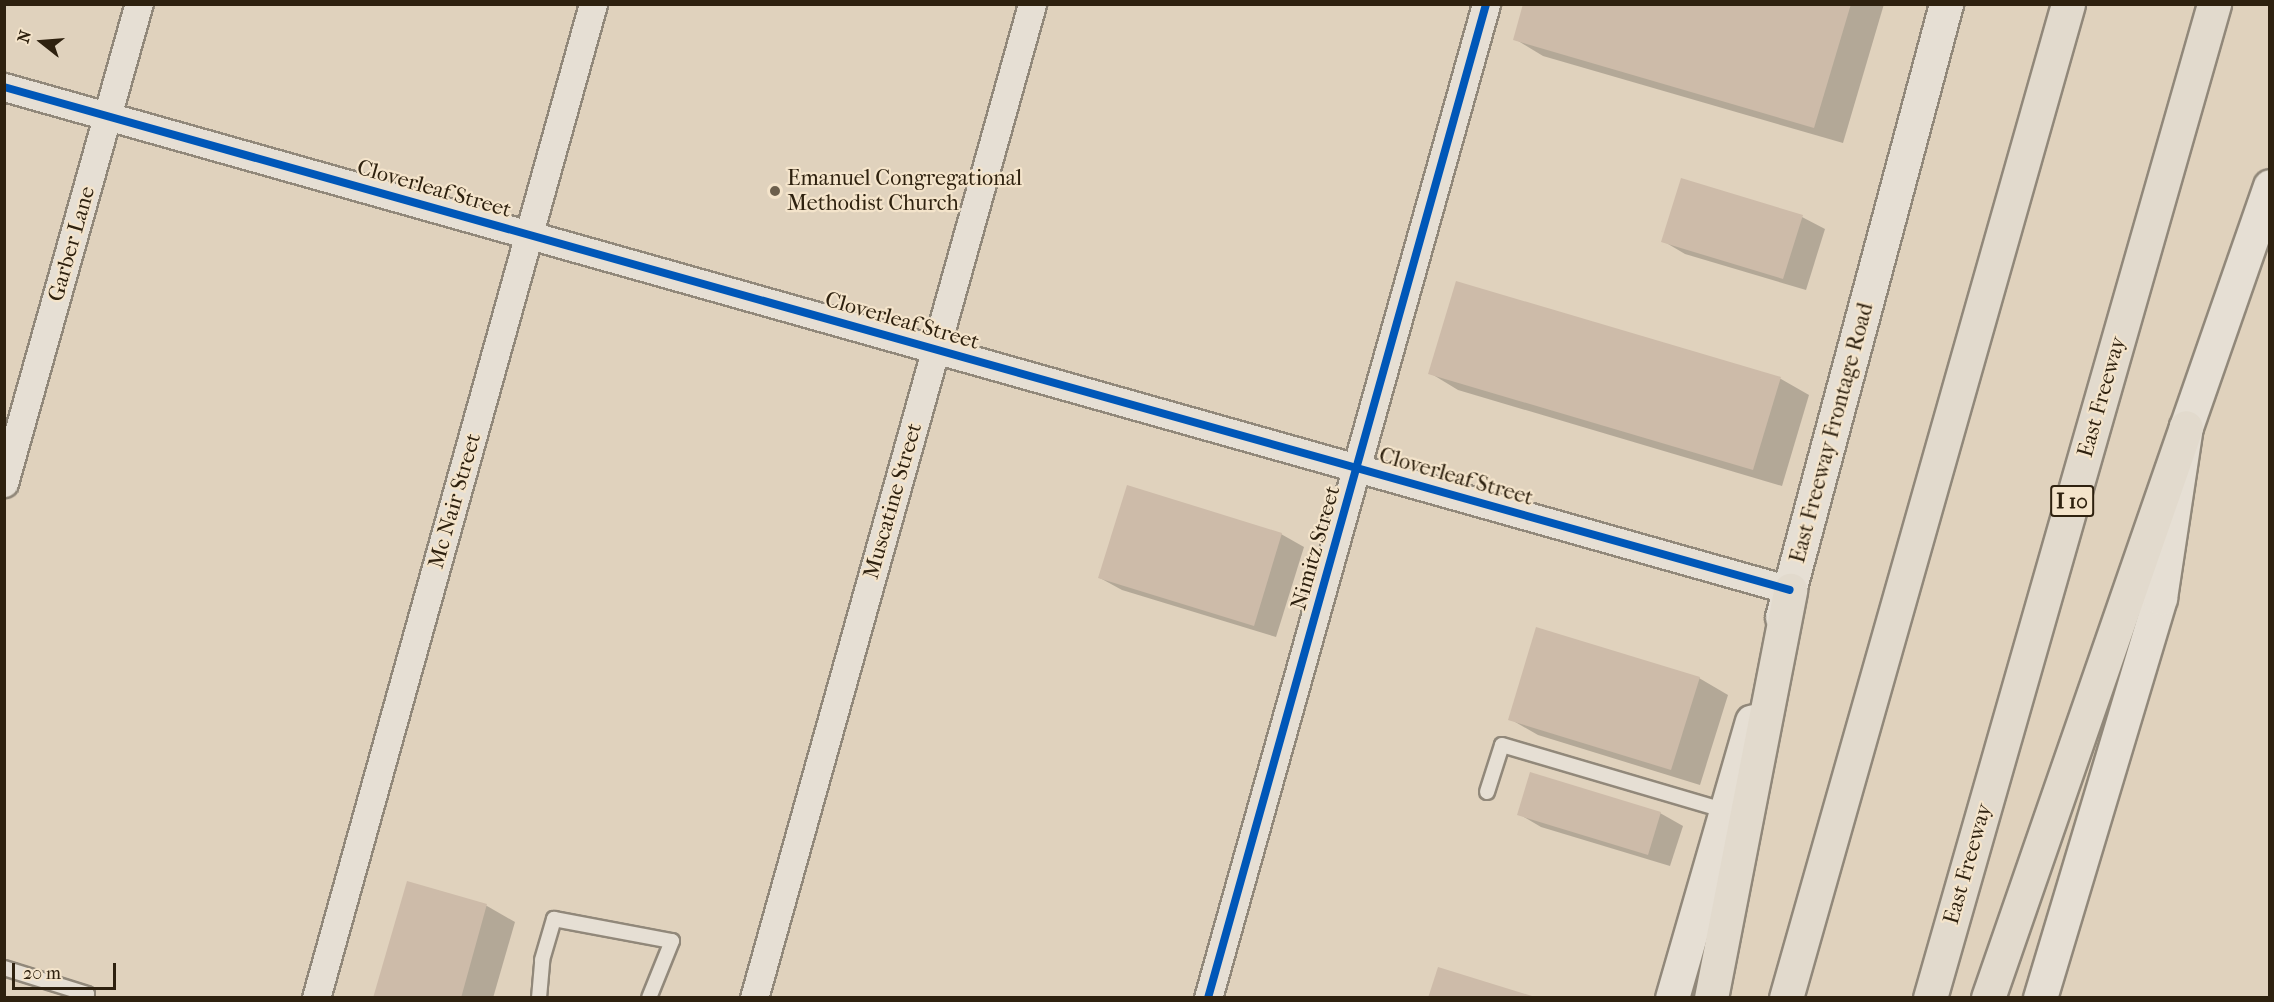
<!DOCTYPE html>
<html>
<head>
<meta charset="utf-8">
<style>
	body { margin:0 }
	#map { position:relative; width:2274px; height:1002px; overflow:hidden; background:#e0d2bd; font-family:"IM FELL French Canon",serif }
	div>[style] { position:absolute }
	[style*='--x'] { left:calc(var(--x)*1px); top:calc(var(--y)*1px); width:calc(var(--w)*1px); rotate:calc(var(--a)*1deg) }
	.shadow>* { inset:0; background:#0003 }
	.building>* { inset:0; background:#cdbba9 }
	.roads { filter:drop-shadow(2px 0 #91887a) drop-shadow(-2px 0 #91887a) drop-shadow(0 2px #91887a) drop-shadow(0 -2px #91887a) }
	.service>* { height:14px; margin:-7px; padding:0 7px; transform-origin:7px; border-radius:7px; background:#e6dfd4 }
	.minor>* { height:27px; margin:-13.5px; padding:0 13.5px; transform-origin:13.5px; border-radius:13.5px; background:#e6dfd4 }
	.secondary>* { height:33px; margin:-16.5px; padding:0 16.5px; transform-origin:16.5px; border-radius:16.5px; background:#e6dfd4 }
	.motorway>* { height:33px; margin:-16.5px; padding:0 16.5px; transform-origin:16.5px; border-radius:16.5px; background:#e2dacd }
	.cycleway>* { height:8px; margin:-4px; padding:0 4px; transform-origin:4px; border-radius:4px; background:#0057b8 }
	.dots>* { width:16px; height:16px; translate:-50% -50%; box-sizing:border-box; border:3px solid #f4e4cb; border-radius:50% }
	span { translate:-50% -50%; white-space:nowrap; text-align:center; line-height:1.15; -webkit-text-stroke:4.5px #f4e4cb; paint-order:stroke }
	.shield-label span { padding:2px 4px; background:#f4e4cb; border:2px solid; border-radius:4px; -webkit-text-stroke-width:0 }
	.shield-label { font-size:21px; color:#2e210f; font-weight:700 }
	.poi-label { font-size:22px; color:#2e210f }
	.left { translate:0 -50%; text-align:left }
	.street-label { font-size:22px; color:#2e210f }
	.frame { position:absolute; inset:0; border:6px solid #2e210f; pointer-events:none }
	.north { position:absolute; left:12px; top:12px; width:60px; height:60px; -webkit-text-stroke:4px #f4e4cb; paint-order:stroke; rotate:287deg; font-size:16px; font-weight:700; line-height:24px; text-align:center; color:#2e210f }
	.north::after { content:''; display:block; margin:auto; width:21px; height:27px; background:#2e210f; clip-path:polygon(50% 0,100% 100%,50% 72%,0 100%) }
	.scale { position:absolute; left:12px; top:963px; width:104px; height:27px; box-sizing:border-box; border:3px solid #2e210f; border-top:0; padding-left:8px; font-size:18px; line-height:21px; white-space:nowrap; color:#2e210f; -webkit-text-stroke:4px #f4e4cb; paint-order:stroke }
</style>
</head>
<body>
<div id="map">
	<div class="shadow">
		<div style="clip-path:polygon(1525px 4px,1884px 4px,1843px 143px,1543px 56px,1515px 39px)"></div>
		<div style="clip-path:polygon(1802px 217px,1825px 229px,1806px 290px,1685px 254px,1663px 241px)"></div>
		<div style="clip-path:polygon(1457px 283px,1781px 379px,1809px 395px,1782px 486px,1458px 390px,1430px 373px)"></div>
		<div style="clip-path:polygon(1281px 534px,1304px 547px,1276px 637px,1122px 590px,1100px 578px)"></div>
		<div style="clip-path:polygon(1699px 678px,1728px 695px,1700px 785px,1538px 735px,1510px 719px)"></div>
		<div style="clip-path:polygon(1660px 813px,1683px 826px,1670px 866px,1541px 827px,1519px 814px)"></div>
		<div style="clip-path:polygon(408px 883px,487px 906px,515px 922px,493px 998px,375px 998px)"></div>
	</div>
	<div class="building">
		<div style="clip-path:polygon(1523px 4px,1851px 4px,1814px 128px,1513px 40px)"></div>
		<div style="clip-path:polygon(1681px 178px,1803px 215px,1783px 279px,1661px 242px)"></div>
		<div style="clip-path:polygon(1456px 281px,1781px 377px,1753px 470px,1428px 374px)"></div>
		<div style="clip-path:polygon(1127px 485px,1282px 533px,1254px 626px,1098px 578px)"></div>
		<div style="clip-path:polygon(1536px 627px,1700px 677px,1671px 770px,1508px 720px)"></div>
		<div style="clip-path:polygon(1530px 772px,1661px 812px,1648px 855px,1517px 815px)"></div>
		<div style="clip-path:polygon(407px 881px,487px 904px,461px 998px,373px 998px)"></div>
		<div style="clip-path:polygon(1438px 967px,1532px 996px,1531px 998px,1428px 998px)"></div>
	</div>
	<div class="roads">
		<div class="service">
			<div style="--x:1487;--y:792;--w:49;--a:-72.3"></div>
			<div style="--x:1502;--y:745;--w:234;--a:16.4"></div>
			<div style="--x:4;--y:968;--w:87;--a:17.4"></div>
			<div style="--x:87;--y:994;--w:4;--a:104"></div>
			<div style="--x:539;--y:998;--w:38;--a:-85"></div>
			<div style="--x:542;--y:960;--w:43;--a:-73.7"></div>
			<div style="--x:554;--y:919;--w:120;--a:10.6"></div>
			<div style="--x:672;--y:941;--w:61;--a:112"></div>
		</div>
		<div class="minor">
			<div style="--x:4;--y:87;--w:1855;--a:15.73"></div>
			<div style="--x:4;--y:483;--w:498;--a:-74.3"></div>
			<div style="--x:316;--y:998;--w:1032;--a:-74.43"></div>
			<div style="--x:754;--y:998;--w:1032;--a:-74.37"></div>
			<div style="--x:1208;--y:998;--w:1032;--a:-74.37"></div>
		</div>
		<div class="secondary">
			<div style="--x:1782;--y:617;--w:635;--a:-75.02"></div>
			<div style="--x:1672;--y:998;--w:288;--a:-73.9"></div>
			<div style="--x:2040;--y:998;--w:418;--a:-73.3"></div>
			<div style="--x:2160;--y:598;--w:173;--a:-81.4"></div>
			<div style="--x:2186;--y:427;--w:255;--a:-70.8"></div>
		</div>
		<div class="motorway">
			<div style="--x:1711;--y:998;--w:416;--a:-79"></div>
			<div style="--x:1786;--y:998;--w:1033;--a:-74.16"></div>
			<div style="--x:1930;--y:998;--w:1034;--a:-74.05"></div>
			<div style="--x:1988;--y:998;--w:604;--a:-70.88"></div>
		</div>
	</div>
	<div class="cycleway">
		<div style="--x:4;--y:87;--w:1855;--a:15.73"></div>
		<div style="--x:1208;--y:998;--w:1032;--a:-74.37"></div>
	</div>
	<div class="dots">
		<div style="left:775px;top:191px;background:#6c5f4c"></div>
	</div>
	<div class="shield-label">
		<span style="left:2072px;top:501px">I 10</span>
	</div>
	<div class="poi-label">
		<span class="left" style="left:787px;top:191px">Emanuel Congregational<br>Methodist Church</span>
	</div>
	<div class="street-label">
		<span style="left:434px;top:189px;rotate:16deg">Cloverleaf Street</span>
		<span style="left:72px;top:244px;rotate:-74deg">Garber Lane</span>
		<span style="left:902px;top:321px;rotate:16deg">Cloverleaf Street</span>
		<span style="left:2102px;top:397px;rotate:-74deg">East Freeway</span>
		<span style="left:1832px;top:433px;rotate:-75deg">East Freeway Frontage Road</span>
		<span style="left:1456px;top:477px;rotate:16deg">Cloverleaf Street</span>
		<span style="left:455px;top:501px;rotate:-74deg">Mc Nair Street</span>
		<span style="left:893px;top:501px;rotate:-74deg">Muscatine Street</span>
		<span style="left:1316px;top:548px;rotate:-74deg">Nimitz Street</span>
		<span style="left:1968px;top:864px;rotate:-74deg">East Freeway</span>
	</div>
	<div class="frame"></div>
	<div class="north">N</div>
	<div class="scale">20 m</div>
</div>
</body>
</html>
